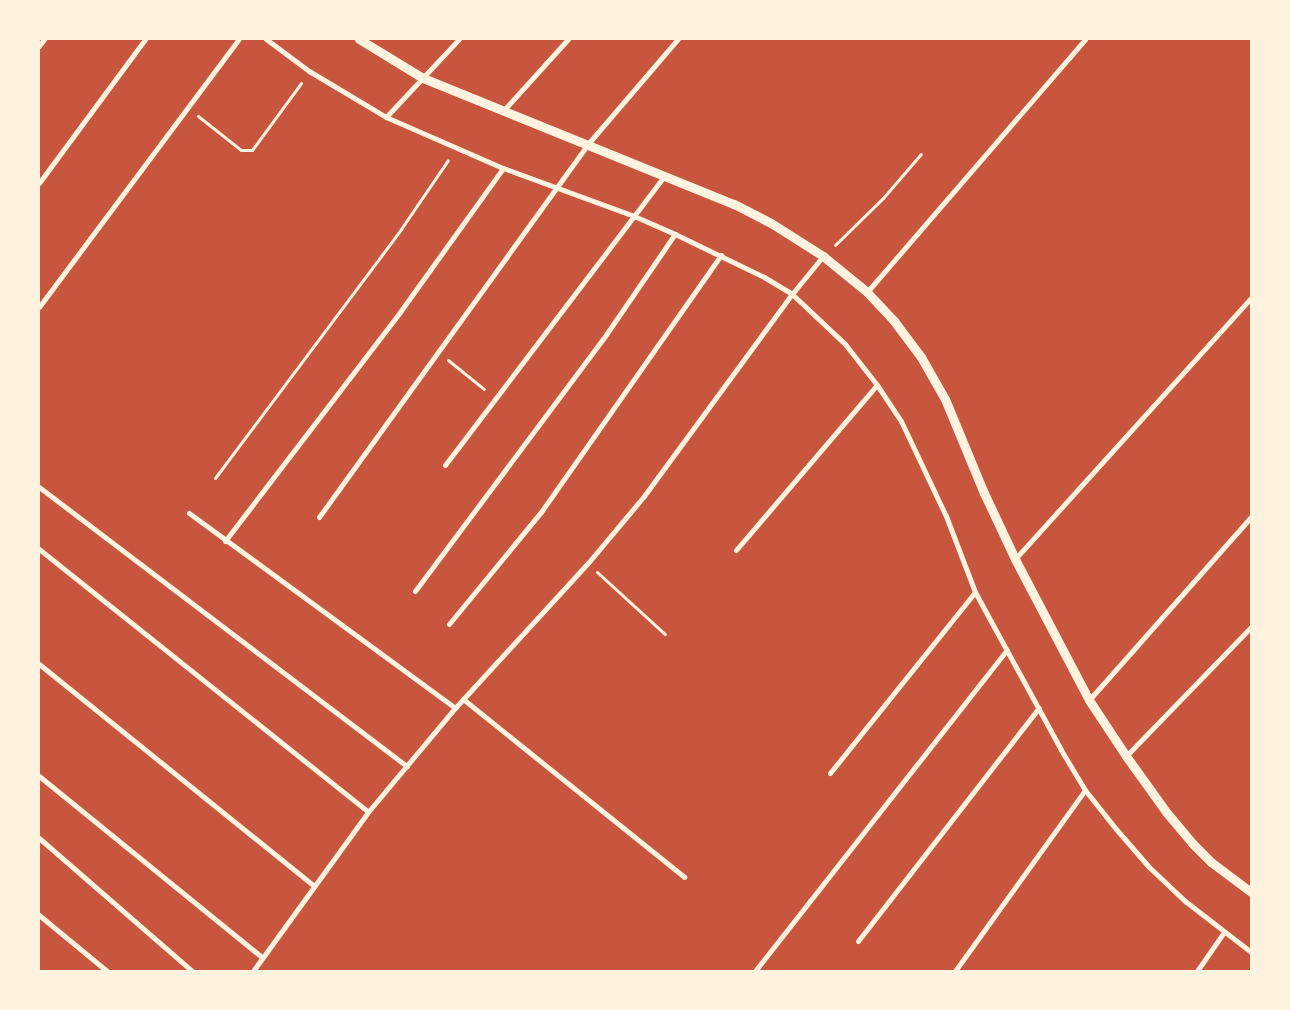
<!DOCTYPE html>
<html>
<head>
<meta charset="utf-8">
<style>
	body { margin:0 }
	#map { position:relative; width:1290px; height:1010px; overflow:hidden; background:#c8553d; font-family:Helvetica,sans-serif }
	div>[style] { position:absolute }
	[style*='--x'] { left:calc(var(--x)*1px); top:calc(var(--y)*1px); width:calc(var(--w)*1px); rotate:calc(var(--a)*1deg) }
	.path>* { height:3px; margin:-1.5px; padding:0 1.5px; transform-origin:1.5px; border-radius:1.5px; background:#fff3e0 }
	.minor>* { height:5px; margin:-2.5px; padding:0 2.5px; transform-origin:2.5px; border-radius:2.5px; background:#fff3e0 }
	.tertiary>* { height:9px; margin:-4.5px; padding:0 4.5px; transform-origin:4.5px; border-radius:4.5px; background:#fff3e0 }
	span { translate:-50% -50%; white-space:nowrap; text-align:center; line-height:1.15; -webkit-text-stroke:5px #fff3e0; paint-order:stroke }
	.frame { position:absolute; inset:0; border:40px solid #fff3e0; pointer-events:none }
</style>
</head>
<body>
<div id="map">
	<div class="path">
		<div style="--x:198;--y:116;--w:55;--a:38.3"></div>
		<div style="--x:241;--y:150;--w:11;--a:0"></div>
		<div style="--x:252;--y:150;--w:83;--a:-53.8"></div>
		<div style="--x:835;--y:245;--w:67;--a:-44.4"></div>
		<div style="--x:883;--y:198;--w:58;--a:-49.2"></div>
		<div style="--x:448;--y:360;--w:46;--a:38.9"></div>
		<div style="--x:215;--y:478;--w:311;--a:-53.2"></div>
		<div style="--x:401;--y:229;--w:83;--a:-55.7"></div>
		<div style="--x:597;--y:572;--w:92;--a:42.4"></div>
	</div>
	<div class="minor">
		<div style="--x:266;--y:39;--w:54;--a:36.7"></div>
		<div style="--x:309;--y:71;--w:90;--a:30.9"></div>
		<div style="--x:386;--y:117;--w:128;--a:23.6"></div>
		<div style="--x:503;--y:168;--w:140;--a:20.1"></div>
		<div style="--x:634;--y:216;--w:45;--a:23.7"></div>
		<div style="--x:675;--y:234;--w:99;--a:25.8"></div>
		<div style="--x:764;--y:277;--w:33;--a:31"></div>
		<div style="--x:792;--y:294;--w:73;--a:43.3"></div>
		<div style="--x:845;--y:344;--w:52;--a:52"></div>
		<div style="--x:877;--y:385;--w:43;--a:56.3"></div>
		<div style="--x:901;--y:421;--w:105;--a:64.7"></div>
		<div style="--x:946;--y:516;--w:81;--a:69.1"></div>
		<div style="--x:975;--y:592;--w:180;--a:61.4"></div>
		<div style="--x:1061;--y:750;--w:47;--a:59"></div>
		<div style="--x:1085;--y:790;--w:50;--a:51.5"></div>
		<div style="--x:1116;--y:829;--w:50;--a:49"></div>
		<div style="--x:1149;--y:867;--w:50;--a:43.4"></div>
		<div style="--x:1185;--y:901;--w:83;--a:37.7"></div>
		<div style="--x:39;--y:46;--w:9;--a:-54"></div>
		<div style="--x:503;--y:111;--w:97;--a:-47.9"></div>
		<div style="--x:386;--y:117;--w:107;--a:-46.9"></div>
		<div style="--x:39;--y:183;--w:179;--a:-53.6"></div>
		<div style="--x:867;--y:292;--w:334;--a:-49.2"></div>
		<div style="--x:39;--y:307;--w:334;--a:-53.3"></div>
		<div style="--x:445;--y:465;--w:363;--a:-52.8"></div>
		<div style="--x:39;--y:487;--w:462;--a:37.2"></div>
		<div style="--x:189;--y:513;--w:330;--a:36.2"></div>
		<div style="--x:319;--y:517;--w:458;--a:-54.2"></div>
		<div style="--x:587;--y:145;--w:140;--a:-49.4"></div>
		<div style="--x:225;--y:541;--w:288;--a:-52.6"></div>
		<div style="--x:400;--y:312;--w:177;--a:-54.4"></div>
		<div style="--x:39;--y:549;--w:421;--a:38.6"></div>
		<div style="--x:736;--y:550;--w:217;--a:-49.5"></div>
		<div style="--x:1015;--y:559;--w:352;--a:-47.9"></div>
		<div style="--x:415;--y:591;--w:314;--a:-53.3"></div>
		<div style="--x:603;--y:339;--w:127;--a:-55.6"></div>
		<div style="--x:449;--y:624;--w:145;--a:-50.6"></div>
		<div style="--x:541;--y:512;--w:314;--a:-55"></div>
		<div style="--x:39;--y:664;--w:352;--a:38.9"></div>
		<div style="--x:463;--y:699;--w:284;--a:38.8"></div>
		<div style="--x:1089;--y:700;--w:244;--a:-48.5"></div>
		<div style="--x:1126;--y:756;--w:180;--a:-45.9"></div>
		<div style="--x:830;--y:773;--w:232;--a:-51.3"></div>
		<div style="--x:39;--y:776;--w:287;--a:39.1"></div>
		<div style="--x:39;--y:838;--w:203;--a:41"></div>
		<div style="--x:39;--y:915;--w:88;--a:39.5"></div>
		<div style="--x:858;--y:941;--w:295;--a:-52.2"></div>
		<div style="--x:253;--y:971;--w:196;--a:-54.1"></div>
		<div style="--x:368;--y:812;--w:136;--a:-50.1"></div>
		<div style="--x:455;--y:708;--w:197;--a:-47.5"></div>
		<div style="--x:588;--y:563;--w:87;--a:-50.1"></div>
		<div style="--x:644;--y:496;--w:250;--a:-53.8"></div>
		<div style="--x:792;--y:294;--w:49;--a:-50.8"></div>
		<div style="--x:755;--y:971;--w:408;--a:-51.9"></div>
		<div style="--x:955;--y:971;--w:223;--a:-54.3"></div>
		<div style="--x:1197;--y:971;--w:47;--a:-55.3"></div>
	</div>
	<div class="tertiary">
		<div style="--x:359;--y:39;--w:75;--a:31.4"></div>
		<div style="--x:423;--y:78;--w:336;--a:22.1"></div>
		<div style="--x:734;--y:204;--w:42;--a:27.2"></div>
		<div style="--x:771;--y:223;--w:62;--a:32.4"></div>
		<div style="--x:823;--y:256;--w:57;--a:39.3"></div>
		<div style="--x:867;--y:292;--w:40;--a:47"></div>
		<div style="--x:894;--y:321;--w:45;--a:53.1"></div>
		<div style="--x:921;--y:357;--w:48;--a:60.3"></div>
		<div style="--x:945;--y:399;--w:102;--a:67.5"></div>
		<div style="--x:984;--y:493;--w:73;--a:64.8"></div>
		<div style="--x:1015;--y:559;--w:159;--a:62.3"></div>
		<div style="--x:1089;--y:700;--w:67;--a:56.5"></div>
		<div style="--x:1126;--y:756;--w:70;--a:54.3"></div>
		<div style="--x:1167;--y:813;--w:39;--a:50"></div>
		<div style="--x:1192;--y:843;--w:27;--a:45"></div>
		<div style="--x:1211;--y:862;--w:50;--a:36.9"></div>
	</div>
	<div class="frame"></div>
</div>
</body>
</html>
